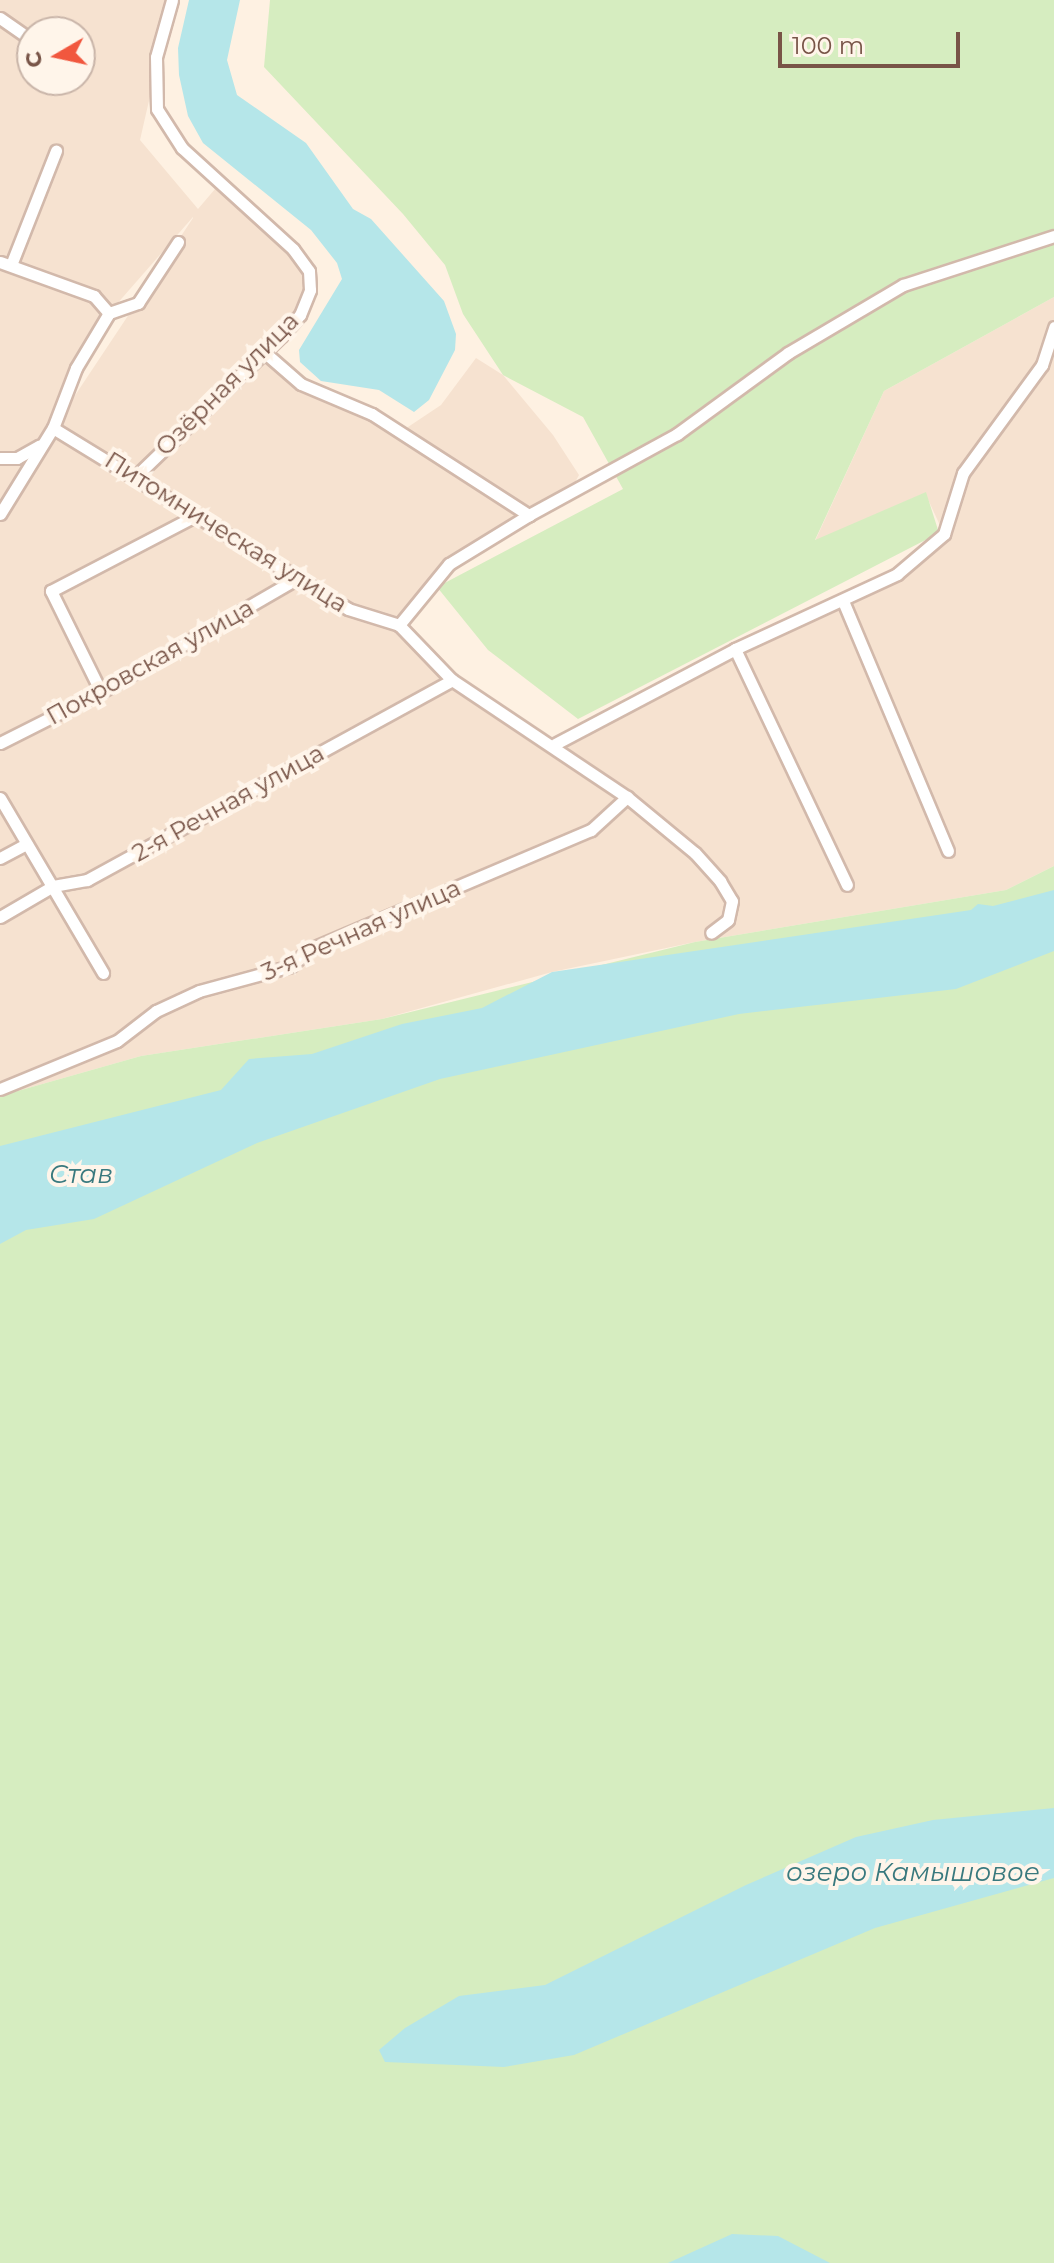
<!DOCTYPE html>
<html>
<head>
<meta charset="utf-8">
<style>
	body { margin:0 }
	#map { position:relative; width:1054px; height:2263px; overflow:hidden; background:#fef1e2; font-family:Montserrat,sans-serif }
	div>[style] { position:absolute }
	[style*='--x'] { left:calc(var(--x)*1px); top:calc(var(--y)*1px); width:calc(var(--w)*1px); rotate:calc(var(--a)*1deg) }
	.residential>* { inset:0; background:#f6e2d0 }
	.green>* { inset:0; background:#d6edc0 }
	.water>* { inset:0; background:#b5e6e9 }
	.roads { filter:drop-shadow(2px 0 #d2b9ab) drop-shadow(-2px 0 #d2b9ab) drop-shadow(0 2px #d2b9ab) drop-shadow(0 -2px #d2b9ab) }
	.minor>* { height:11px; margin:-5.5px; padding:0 5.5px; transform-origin:5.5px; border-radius:5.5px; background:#fff }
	span { translate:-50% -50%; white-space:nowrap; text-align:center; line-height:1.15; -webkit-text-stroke:8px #fff5ea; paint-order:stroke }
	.street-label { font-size:24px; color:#785447 }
	.water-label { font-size:26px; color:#39797e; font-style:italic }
	.north { position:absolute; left:16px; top:16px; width:80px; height:80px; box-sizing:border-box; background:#fff5ea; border:2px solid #c9b5a9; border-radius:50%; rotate:261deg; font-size:22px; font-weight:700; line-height:32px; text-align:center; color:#785447 }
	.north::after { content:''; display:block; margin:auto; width:28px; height:36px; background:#f1573e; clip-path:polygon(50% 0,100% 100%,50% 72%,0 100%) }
	.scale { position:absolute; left:778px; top:32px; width:182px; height:36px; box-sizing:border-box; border:4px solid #785447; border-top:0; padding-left:10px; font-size:24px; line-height:28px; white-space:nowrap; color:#785447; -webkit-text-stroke:6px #fff5ea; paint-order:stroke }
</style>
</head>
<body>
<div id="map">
	<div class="residential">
		<div style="clip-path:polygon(evenodd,0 0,172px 0,140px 140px,198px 209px,221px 182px,309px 271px,300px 315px,263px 350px,281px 369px,405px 429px,441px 405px,476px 358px,503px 375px,553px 435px,579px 475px,570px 492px,466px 551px,399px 625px,452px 680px,555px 744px,897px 574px,944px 534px,925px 493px,815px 541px,884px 391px,1054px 297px,1054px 866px,1006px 890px,695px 942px,552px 972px,382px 1019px,141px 1056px,0 1096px,0 0,32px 32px,80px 32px,80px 80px,32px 80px,32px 32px,0 0,193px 217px,193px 218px,56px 424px,76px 368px,109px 313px,193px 217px)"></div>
	</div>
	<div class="green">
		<div style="clip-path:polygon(270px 0,1054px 0,1054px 297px,884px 391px,815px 540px,926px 492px,939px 533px,578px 719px,488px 650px,437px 587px,623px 489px,583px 417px,503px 375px,463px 314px,445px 265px,403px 214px,264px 67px)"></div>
		<div style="clip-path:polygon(1054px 866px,1054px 2263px,0 2263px,0 1096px,141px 1056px,382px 1019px,695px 942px,1006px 890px)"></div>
	</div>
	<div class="water">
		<div style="clip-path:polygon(189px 0,240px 0,227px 60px,237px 95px,306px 143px,353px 209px,371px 219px,444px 301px,456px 334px,455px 350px,429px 400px,414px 412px,379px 390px,321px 381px,300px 362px,299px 350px,342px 279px,337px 263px,311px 230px,203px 143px,188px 116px,179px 75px,178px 48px)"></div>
		<div style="clip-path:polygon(1054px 890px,1054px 951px,956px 989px,739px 1014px,440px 1079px,257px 1143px,94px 1219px,26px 1230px,0 1244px,0 1146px,221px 1090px,249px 1059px,312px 1054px,402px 1024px,482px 1008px,552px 972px,971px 910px,978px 904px,993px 906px)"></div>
		<div style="clip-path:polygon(1054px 1808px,1054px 1878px,875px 1928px,574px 2055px,504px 2067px,385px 2062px,379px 2050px,405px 2028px,459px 1996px,545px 1985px,746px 1885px,856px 1837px,933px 1820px)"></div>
		<div style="clip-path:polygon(732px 2234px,778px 2236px,830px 2263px,668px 2263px)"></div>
	</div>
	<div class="roads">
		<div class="minor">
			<div style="--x:0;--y:18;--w:39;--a:35"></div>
			<div style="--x:80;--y:67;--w:2;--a:27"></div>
			<div style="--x:0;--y:262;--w:100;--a:19.9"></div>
			<div style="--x:94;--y:296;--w:23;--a:49"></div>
			<div style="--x:11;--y:265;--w:123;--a:-68.5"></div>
			<div style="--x:263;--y:351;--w:50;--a:41"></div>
			<div style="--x:301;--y:384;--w:77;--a:22.9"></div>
			<div style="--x:372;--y:414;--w:187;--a:32.8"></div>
			<div style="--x:529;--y:515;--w:94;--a:148.5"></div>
			<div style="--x:449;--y:564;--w:79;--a:129.3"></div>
			<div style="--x:53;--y:428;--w:346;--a:31.5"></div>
			<div style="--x:348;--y:609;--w:53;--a:17.4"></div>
			<div style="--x:399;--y:625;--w:76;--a:46.1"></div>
			<div style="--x:452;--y:680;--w:211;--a:33.8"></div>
			<div style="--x:627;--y:797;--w:88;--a:39.5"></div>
			<div style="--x:695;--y:853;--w:38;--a:48"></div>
			<div style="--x:720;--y:881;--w:23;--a:59"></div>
			<div style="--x:732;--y:901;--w:19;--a:102"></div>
			<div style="--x:728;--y:920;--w:21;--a:143"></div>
			<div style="--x:0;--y:458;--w:17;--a:0"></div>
			<div style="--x:17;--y:458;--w:26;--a:-29"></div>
			<div style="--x:136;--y:476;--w:202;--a:-44"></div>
			<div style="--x:281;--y:336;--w:28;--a:-48"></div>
			<div style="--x:300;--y:315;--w:27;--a:-68"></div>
			<div style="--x:310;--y:290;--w:19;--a:-93"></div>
			<div style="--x:309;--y:271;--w:27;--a:-126"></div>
			<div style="--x:293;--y:249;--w:150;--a:-137.7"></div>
			<div style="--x:182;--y:148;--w:46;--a:-122.7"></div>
			<div style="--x:157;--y:109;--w:52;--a:-91.1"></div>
			<div style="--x:156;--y:57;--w:59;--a:-74.3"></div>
			<div style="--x:0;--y:514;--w:101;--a:-58.4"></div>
			<div style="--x:53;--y:428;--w:64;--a:-69"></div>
			<div style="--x:76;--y:368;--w:64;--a:-59"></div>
			<div style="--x:109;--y:313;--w:31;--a:-19"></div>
			<div style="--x:138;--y:303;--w:73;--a:-56.7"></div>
			<div style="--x:529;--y:515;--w:169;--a:-28.7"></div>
			<div style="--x:677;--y:434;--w:137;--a:-36.1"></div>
			<div style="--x:788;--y:353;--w:134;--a:-30.6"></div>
			<div style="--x:903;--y:285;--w:159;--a:-18"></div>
			<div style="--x:843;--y:601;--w:271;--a:67.2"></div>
			<div style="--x:735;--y:649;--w:261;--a:64.6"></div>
			<div style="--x:101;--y:692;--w:113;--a:-116.3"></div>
			<div style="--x:51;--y:591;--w:162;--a:-27.5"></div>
			<div style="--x:0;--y:743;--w:113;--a:-26.8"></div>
			<div style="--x:101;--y:692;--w:228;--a:-30.1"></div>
			<div style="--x:555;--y:744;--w:204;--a:-27.8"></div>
			<div style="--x:735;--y:649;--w:179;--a:-24.8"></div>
			<div style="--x:897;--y:574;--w:62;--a:-40.4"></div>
			<div style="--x:944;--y:534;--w:64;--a:-72.7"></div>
			<div style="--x:963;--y:473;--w:134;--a:-53.8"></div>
			<div style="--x:1042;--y:365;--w:40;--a:-72"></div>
			<div style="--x:0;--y:798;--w:203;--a:59.5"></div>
			<div style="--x:0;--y:858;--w:30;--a:-28"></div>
			<div style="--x:0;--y:917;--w:61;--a:-30.3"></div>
			<div style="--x:53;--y:886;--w:35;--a:-10"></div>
			<div style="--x:87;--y:880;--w:416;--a:-28.7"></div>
			<div style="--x:0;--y:1089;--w:126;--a:-22.3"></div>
			<div style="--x:117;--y:1041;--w:49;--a:-37.6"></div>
			<div style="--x:156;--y:1011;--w:47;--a:-24.9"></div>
			<div style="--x:199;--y:991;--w:95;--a:-15.2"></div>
			<div style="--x:291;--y:966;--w:23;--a:-43"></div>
			<div style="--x:308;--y:950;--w:307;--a:-23"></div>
			<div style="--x:591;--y:830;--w:49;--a:-42.5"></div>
		</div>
	</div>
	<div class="street-label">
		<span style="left:227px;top:384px;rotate:-45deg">Озёрная улица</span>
		<span style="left:226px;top:532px;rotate:32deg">Питомническая улица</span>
		<span style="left:150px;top:662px;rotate:-29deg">Покровская улица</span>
		<span style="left:228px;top:803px;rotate:-29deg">2-я Речная улица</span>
		<span style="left:361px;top:930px;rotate:-24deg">3-я Речная улица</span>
	</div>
	<div class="water-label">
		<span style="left:81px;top:1175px">Став</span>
		<span style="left:913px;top:1873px">озеро Камышовое</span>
	</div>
	<div class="north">С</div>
	<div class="scale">100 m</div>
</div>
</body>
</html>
